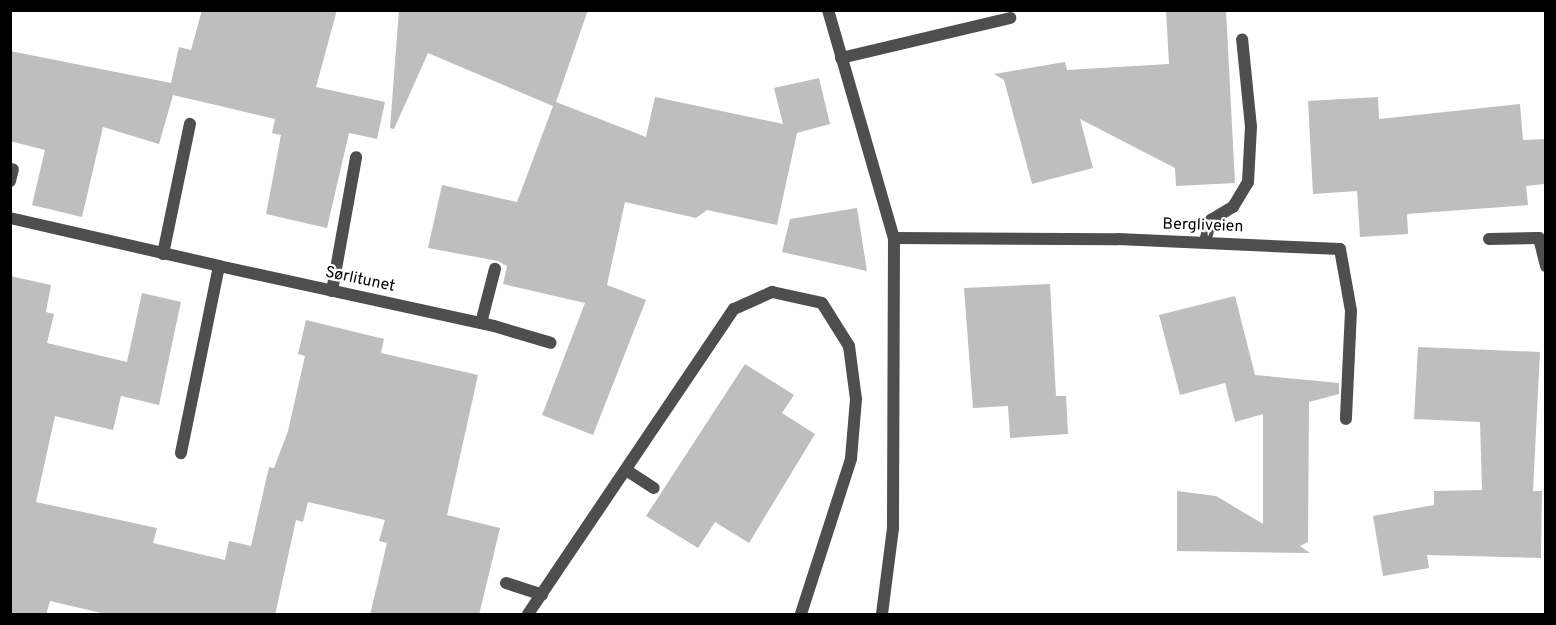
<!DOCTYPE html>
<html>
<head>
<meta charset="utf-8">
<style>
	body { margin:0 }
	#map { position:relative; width:1556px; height:625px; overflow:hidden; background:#fff; font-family:Overpass,sans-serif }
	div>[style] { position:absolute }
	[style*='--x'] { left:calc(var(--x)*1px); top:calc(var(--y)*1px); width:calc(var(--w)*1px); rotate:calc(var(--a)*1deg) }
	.building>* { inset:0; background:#bebebe }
	.lane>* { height:12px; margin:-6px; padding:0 6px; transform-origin:6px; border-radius:6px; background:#4e4e4e }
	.street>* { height:12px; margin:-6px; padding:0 6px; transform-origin:6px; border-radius:6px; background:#4e4e4e }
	span { translate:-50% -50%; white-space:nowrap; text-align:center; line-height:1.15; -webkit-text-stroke:4.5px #fff; paint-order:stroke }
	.street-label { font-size:16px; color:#000 }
	.frame { position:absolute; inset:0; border:12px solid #000; pointer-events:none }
</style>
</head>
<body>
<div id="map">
	<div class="building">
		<div style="clip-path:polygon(202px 10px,337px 10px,316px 87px,385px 102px,377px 139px,349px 133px,327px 228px,266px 214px,281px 135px,272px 133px,275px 119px,173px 95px,159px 144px,103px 127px,82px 217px,32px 205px,45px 150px,10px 141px,10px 51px,171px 83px,179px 47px,191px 50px)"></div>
		<div style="clip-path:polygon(399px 10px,588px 10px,556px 102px,646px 137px,655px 97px,783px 124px,774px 88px,819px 78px,830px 124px,797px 133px,777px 225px,707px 210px,696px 218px,625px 202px,607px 285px,646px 300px,593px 435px,542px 415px,585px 303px,503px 284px,507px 266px,498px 261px,428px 248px,442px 185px,517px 202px,553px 106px,428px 53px,394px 129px,390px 128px)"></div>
		<div style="clip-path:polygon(1166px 10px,1226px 10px,1235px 183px,1176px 186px,1175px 168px,1080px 119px,1093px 168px,1032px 184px,1004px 80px,994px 74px,1065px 62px,1067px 70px,1169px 64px)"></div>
		<div style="clip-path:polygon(1378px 97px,1379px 119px,1520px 104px,1523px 140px,1545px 139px,1545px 184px,1526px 186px,1528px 205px,1407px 214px,1408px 234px,1360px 237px,1357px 191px,1313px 194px,1308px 101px)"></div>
		<div style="clip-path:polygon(857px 208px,867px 271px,782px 252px,790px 219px)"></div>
		<div style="clip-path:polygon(10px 276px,51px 285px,46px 312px,54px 314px,47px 343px,127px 362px,142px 293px,181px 302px,159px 405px,121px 396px,113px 430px,55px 416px,36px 502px,157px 528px,153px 543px,225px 560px,229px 541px,251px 546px,269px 467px,274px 468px,288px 431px,305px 356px,298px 354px,306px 320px,384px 339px,381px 353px,478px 375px,447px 515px,500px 528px,479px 615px,370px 615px,387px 543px,379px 541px,385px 520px,308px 502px,303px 522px,296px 520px,275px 615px,110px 615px,50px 601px,46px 615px,10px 615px)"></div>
		<div style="clip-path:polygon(1050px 284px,1056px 396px,1066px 396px,1068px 434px,1010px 438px,1008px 406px,973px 408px,964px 288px)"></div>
		<div style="clip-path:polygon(1235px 296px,1255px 375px,1339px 383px,1339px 394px,1309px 402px,1308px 542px,1300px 546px,1310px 553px,1177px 551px,1177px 491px,1216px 496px,1263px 524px,1263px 414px,1235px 422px,1225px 383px,1180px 395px,1159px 315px)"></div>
		<div style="clip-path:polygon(1418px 347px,1540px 352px,1533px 491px,1542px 491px,1541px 558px,1427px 555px,1429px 568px,1383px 576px,1373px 516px,1434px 505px,1434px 491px,1482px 490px,1480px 422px,1414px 419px)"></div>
		<div style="clip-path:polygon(745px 364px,794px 395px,782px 413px,815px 434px,749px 543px,715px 522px,698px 548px,646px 516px)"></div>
	</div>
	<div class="lane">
		<div style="--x:841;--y:58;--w:174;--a:-13.3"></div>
		<div style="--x:10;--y:181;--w:12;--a:-76"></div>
		<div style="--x:1489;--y:239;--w:50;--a:-1.1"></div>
		<div style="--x:1539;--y:238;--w:29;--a:76"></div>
		<div style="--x:1205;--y:241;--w:22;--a:-74"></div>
		<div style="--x:1211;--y:220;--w:26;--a:-31"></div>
		<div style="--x:1233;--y:207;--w:29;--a:-59"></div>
		<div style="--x:1248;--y:182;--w:55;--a:-86.9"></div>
		<div style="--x:1251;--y:127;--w:88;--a:-95.8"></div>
		<div style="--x:163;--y:254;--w:133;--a:-78.3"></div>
		<div style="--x:332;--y:291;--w:136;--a:-79.8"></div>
		<div style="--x:481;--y:323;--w:56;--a:-75.5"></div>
		<div style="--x:494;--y:326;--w:59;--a:16.6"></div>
		<div style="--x:626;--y:470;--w:33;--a:33"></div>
		<div style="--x:506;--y:583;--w:38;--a:18"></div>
		<div style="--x:528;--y:614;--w:368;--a:-56"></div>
		<div style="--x:734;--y:309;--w:42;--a:-24.1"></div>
		<div style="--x:772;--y:292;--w:51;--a:12.4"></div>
		<div style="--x:822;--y:303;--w:51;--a:57.9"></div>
		<div style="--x:849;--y:346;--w:53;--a:82.5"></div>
		<div style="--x:856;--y:399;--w:60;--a:94.8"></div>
		<div style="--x:851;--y:459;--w:163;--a:107.9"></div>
	</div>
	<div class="street">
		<div style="--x:828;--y:10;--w:237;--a:73.9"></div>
		<div style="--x:894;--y:238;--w:290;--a:90.2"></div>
		<div style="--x:893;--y:528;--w:87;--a:97.3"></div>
		<div style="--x:10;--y:218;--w:214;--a:12.9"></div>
		<div style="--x:219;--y:266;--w:191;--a:101.5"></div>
		<div style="--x:894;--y:238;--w:224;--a:0.3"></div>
		<div style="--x:1118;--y:239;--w:222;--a:2.6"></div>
		<div style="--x:1340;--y:249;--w:63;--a:79.9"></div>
		<div style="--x:1351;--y:311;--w:108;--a:92.7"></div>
		<div style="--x:219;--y:266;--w:281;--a:12.3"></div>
	</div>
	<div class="street-label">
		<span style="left:1203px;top:226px;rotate:2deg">Bergliveien</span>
		<span style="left:360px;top:280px;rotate:12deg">Sørlitunet</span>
	</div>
	<div class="frame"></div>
</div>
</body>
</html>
